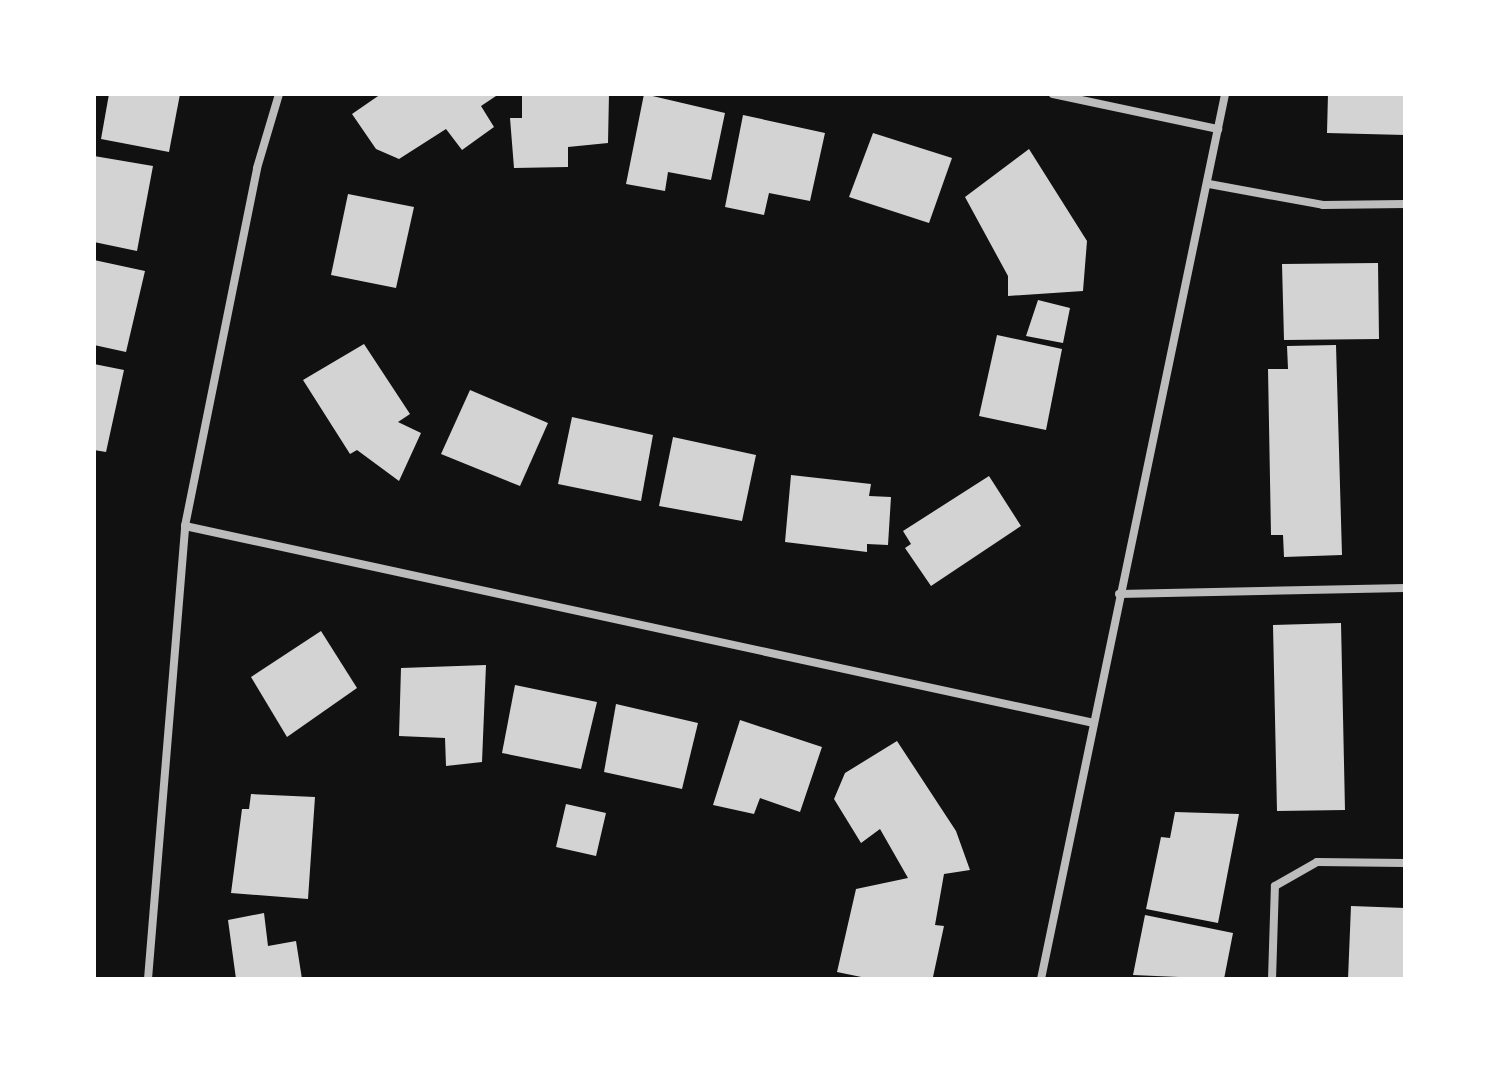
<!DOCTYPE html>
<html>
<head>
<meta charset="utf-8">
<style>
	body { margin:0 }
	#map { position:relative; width:1499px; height:1073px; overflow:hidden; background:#111; font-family:Lato,sans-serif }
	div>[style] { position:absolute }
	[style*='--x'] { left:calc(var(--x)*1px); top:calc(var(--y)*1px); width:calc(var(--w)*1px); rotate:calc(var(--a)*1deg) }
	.building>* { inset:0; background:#d3d3d3 }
	.minor>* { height:8px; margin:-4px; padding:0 4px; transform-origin:4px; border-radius:4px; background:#bcbcbc }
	span { translate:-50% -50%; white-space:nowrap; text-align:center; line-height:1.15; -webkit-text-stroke:8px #fff; paint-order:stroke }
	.frame { position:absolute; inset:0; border:96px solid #fff; pointer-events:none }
</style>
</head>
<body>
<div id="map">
	<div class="building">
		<div style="clip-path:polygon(109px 94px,180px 94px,169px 152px,101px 139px)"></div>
		<div style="clip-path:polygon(381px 94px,499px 94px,481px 106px,494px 127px,462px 150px,446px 129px,399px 159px,376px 149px,352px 114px)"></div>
		<div style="clip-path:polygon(522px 94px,609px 94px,608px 143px,568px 147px,568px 167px,514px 168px,510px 118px,522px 118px)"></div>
		<div style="clip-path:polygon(644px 94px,725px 113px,711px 180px,668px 172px,665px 191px,626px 184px)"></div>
		<div style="clip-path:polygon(1328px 94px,1405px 94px,1405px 135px,1327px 133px)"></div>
		<div style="clip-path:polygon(743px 115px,825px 133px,810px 201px,769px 193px,764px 215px,725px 207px)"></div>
		<div style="clip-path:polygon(873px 133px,952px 158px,929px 223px,849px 197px)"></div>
		<div style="clip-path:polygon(1029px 149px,1087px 241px,1083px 291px,1008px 296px,1008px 276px,965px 197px)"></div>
		<div style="clip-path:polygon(94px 156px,153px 166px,137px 251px,94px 242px)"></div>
		<div style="clip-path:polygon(348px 194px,414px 207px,396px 288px,331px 275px)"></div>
		<div style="clip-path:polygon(94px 260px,145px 271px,126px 352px,94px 345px)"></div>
		<div style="clip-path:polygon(1378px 263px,1379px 339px,1284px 340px,1282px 264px)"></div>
		<div style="clip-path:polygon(1038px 300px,1070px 308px,1063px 343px,1026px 336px)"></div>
		<div style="clip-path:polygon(997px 335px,1062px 349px,1046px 430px,979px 416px)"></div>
		<div style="clip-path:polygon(364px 344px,410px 414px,398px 422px,421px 433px,399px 481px,357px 450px,350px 454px,303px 380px)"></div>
		<div style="clip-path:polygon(1336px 345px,1342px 555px,1284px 557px,1283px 535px,1271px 535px,1268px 369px,1288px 369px,1287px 346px)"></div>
		<div style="clip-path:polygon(94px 364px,124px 370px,106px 452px,94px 450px)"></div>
		<div style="clip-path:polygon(470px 390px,548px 423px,520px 486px,441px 454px)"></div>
		<div style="clip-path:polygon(572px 417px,653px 435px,641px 501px,558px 484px)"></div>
		<div style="clip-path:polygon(673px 437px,756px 455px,742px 521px,659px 506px)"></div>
		<div style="clip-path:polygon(791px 475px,871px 484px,869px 496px,891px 497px,888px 545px,867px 544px,867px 552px,785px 542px)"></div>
		<div style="clip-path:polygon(989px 476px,1021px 526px,931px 586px,905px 548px,911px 544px,903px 531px)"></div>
		<div style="clip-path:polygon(1341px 623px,1345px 810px,1277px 811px,1273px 625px)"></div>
		<div style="clip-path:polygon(321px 631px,357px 688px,287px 737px,251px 677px)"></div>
		<div style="clip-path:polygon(486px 665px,482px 762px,446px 766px,445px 738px,399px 736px,401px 668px)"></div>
		<div style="clip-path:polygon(515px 685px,597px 702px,581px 769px,502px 753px)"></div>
		<div style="clip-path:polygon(616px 704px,698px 723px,682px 789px,604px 772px)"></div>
		<div style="clip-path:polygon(740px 720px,822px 747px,800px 812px,760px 798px,754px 814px,713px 805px)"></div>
		<div style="clip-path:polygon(897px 741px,956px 831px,970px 870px,944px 874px,935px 925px,944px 926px,933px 977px,924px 979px,871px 979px,837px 972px,856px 889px,908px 878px,880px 829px,861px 843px,834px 799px,845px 773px)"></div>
		<div style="clip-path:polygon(251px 794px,315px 797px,308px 899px,231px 893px,242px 809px,249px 809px)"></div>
		<div style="clip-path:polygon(566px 804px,606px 813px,596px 856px,556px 847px)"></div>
		<div style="clip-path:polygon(1175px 812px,1239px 814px,1218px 923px,1146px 909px,1161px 837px,1170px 838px)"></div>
		<div style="clip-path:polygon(1351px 906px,1405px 908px,1405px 979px,1348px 979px)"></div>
		<div style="clip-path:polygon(264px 913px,268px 946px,296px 941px,302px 979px,236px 979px,228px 920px)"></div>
		<div style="clip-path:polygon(1145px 915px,1233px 933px,1224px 979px,1133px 975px)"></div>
	</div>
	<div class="minor">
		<div style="--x:1053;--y:94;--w:169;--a:12"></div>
		<div style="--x:1209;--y:184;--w:116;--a:10.4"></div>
		<div style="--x:1323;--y:205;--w:82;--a:-0.7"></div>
		<div style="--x:185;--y:526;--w:930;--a:12.23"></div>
		<div style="--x:1119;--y:594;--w:286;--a:-1.2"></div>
		<div style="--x:148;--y:979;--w:455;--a:-85.3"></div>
		<div style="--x:185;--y:526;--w:365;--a:-78.6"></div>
		<div style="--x:257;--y:168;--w:77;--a:-73.4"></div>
		<div style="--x:1041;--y:979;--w:904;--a:-78.25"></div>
		<div style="--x:1272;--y:979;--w:93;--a:-88.2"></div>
		<div style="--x:1275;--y:886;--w:48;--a:-29.7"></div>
		<div style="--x:1317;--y:862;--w:88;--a:0.7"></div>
	</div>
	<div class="frame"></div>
</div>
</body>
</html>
